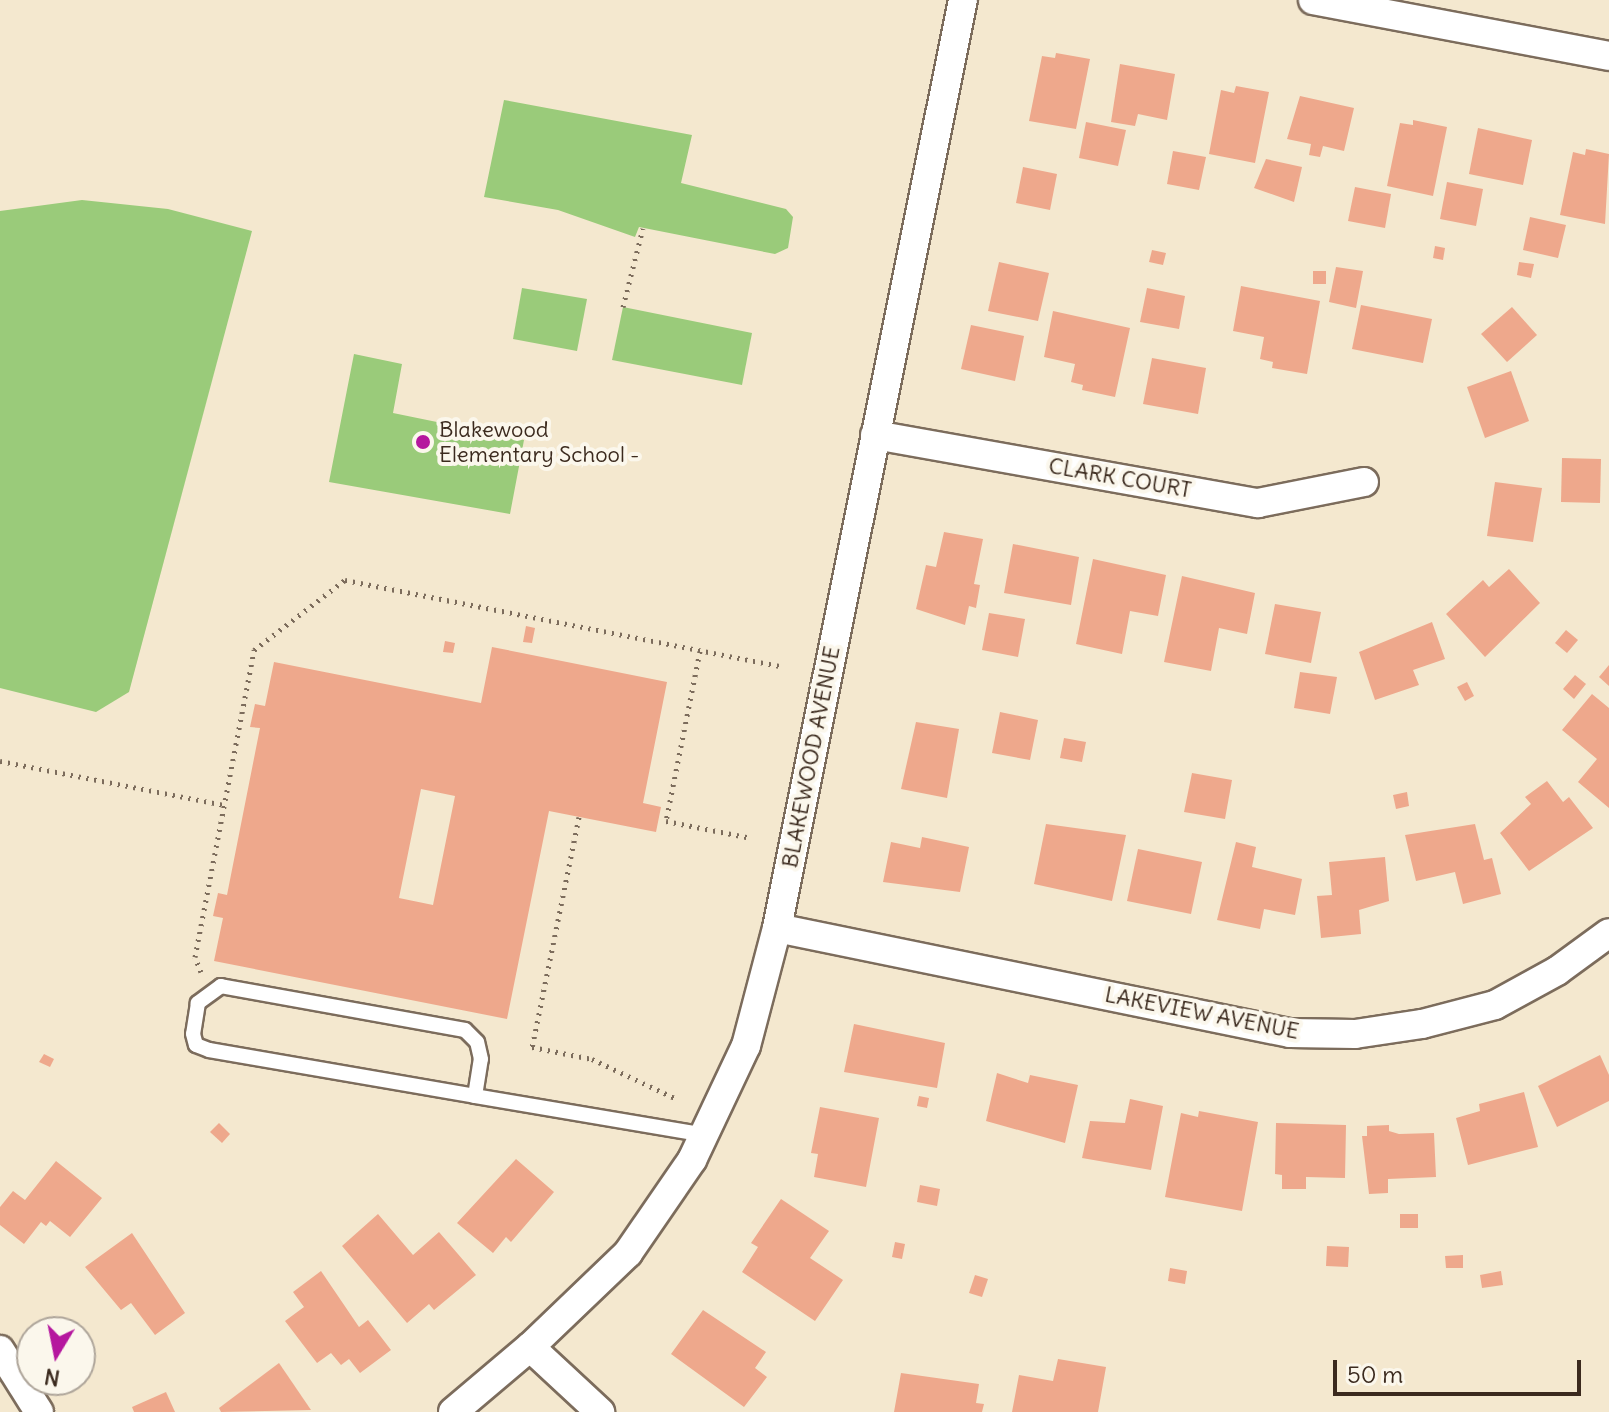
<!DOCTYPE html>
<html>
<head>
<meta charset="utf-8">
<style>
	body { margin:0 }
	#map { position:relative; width:1609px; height:1412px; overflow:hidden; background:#f4e8cf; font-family:Delius,sans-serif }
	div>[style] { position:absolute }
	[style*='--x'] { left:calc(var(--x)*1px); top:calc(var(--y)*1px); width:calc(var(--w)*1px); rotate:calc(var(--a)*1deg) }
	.green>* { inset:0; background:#9acb7a }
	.building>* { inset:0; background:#eea88c }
	.path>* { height:5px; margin-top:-2.5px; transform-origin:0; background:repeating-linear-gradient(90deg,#7c6c5c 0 2px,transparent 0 8px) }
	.roads { filter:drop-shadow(2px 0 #7c6c5c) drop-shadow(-2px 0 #7c6c5c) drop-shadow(0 2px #7c6c5c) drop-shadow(0 -2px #7c6c5c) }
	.lane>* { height:14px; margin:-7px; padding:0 7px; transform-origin:7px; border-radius:7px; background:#fff }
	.street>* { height:28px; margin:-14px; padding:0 14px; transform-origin:14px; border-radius:14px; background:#fff }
	.dots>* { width:22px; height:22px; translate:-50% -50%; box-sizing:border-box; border:4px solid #fbf7ec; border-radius:50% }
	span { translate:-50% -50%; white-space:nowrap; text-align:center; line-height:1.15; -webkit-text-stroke:8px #fbf7ec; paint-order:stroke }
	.poi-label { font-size:22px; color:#3b2a1e }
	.left { translate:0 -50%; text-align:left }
	.street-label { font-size:22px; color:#3b2a1e }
	.north { position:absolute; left:16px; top:1316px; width:80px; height:80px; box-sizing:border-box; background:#fbf7ec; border:2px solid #aea59a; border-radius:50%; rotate:190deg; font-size:22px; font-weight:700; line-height:32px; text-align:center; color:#3b2a1e }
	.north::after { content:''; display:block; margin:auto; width:28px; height:36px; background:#b5179e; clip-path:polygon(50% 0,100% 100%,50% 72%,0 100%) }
	.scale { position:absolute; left:1333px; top:1360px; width:248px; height:36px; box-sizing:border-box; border:4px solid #3b2a1e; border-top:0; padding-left:10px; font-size:24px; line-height:28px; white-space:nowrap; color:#3b2a1e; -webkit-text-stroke:6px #fbf7ec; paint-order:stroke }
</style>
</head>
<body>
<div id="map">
	<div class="green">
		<div style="clip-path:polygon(504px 100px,692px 135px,681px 183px,786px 209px,793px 217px,788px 248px,775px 254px,639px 227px,635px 237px,558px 210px,484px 197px)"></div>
		<div style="clip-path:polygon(82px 200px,168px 209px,252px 231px,129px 692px,96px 712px,0 688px,0 211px)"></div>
		<div style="clip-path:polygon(522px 288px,587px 299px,577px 351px,513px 339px)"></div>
		<div style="clip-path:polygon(623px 307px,752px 333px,742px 385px,612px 360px)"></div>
		<div style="clip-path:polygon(354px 354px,402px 364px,393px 413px,524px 440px,510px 514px,329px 482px)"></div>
	</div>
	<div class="building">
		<div style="clip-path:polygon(1056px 53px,1090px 59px,1076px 129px,1029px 121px,1042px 56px,1055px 58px)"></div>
		<div style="clip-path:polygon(1120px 64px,1175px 74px,1167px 120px,1138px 114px,1135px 126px,1111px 122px)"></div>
		<div style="clip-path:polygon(1236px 86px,1269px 92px,1255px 163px,1209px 154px,1221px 90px,1234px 93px)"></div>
		<div style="clip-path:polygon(1300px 96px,1354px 108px,1344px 151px,1323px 146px,1320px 157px,1309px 155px,1311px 144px,1287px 139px)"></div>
		<div style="clip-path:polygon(1413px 120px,1447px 127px,1433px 196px,1387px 186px,1400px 123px,1413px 125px)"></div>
		<div style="clip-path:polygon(1086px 122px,1126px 130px,1118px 166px,1079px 158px)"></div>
		<div style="clip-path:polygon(1478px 128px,1532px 140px,1523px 185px,1469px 174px)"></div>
		<div style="clip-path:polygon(1586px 149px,1609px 154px,1605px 224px,1560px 215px,1573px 152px,1585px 155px)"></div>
		<div style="clip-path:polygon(1173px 151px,1206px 157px,1199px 190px,1167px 184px)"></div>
		<div style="clip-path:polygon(1266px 159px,1302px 167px,1294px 202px,1254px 188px)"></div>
		<div style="clip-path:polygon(1023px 167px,1057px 174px,1050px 210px,1016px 203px)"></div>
		<div style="clip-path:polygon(1447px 182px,1483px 189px,1476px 226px,1440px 219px)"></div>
		<div style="clip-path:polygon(1355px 187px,1391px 194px,1385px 228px,1348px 221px)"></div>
		<div style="clip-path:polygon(1530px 217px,1566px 225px,1558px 258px,1523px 250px)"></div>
		<div style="clip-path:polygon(1435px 246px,1445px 248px,1443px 260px,1433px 258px)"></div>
		<div style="clip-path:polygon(1152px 250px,1166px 253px,1163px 265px,1149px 262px)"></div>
		<div style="clip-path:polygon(999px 262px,1049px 273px,1038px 321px,988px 311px)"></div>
		<div style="clip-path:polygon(1519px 262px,1534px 264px,1531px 278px,1517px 275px)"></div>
		<div style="clip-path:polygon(1336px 267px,1363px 271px,1356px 308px,1329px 302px)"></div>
		<div style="clip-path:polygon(1313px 271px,1326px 271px,1326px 284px,1313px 284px)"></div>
		<div style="clip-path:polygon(1241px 286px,1320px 301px,1307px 374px,1272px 368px,1273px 362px,1260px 359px,1264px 337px,1233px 331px)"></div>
		<div style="clip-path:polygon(1147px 288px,1185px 296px,1179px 329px,1140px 322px)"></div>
		<div style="clip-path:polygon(1361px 305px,1432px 319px,1423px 363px,1352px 349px)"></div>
		<div style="clip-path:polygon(1512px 307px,1537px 335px,1507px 362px,1481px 334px)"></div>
		<div style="clip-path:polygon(1053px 311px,1130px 328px,1115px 397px,1082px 390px,1083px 385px,1071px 382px,1075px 364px,1044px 357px)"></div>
		<div style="clip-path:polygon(971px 325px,1024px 336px,1015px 381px,961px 369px)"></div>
		<div style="clip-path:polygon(1152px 358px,1206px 368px,1198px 414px,1143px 404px)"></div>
		<div style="clip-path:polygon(1511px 371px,1529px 421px,1485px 438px,1467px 387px)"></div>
		<div style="clip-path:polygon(1562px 458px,1601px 459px,1600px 503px,1561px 502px)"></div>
		<div style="clip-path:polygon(1495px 482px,1542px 488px,1533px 542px,1487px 536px)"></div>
		<div style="clip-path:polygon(944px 532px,983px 539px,974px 584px,980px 585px,976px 608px,969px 606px,965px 625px,916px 609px,926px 565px,936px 567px)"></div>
		<div style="clip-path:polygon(1013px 544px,1079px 557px,1071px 605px,1004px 593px)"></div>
		<div style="clip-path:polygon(1093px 559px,1166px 575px,1158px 616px,1130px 611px,1122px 654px,1076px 644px)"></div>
		<div style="clip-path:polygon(1509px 569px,1540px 603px,1485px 657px,1446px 614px,1483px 580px,1489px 587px)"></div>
		<div style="clip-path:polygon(1182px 576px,1255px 593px,1247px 634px,1219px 628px,1211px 671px,1164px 662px)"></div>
		<div style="clip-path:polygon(1275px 604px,1321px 612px,1311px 663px,1265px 654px)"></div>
		<div style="clip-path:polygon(989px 613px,1025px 619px,1018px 657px,982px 650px)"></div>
		<div style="clip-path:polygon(1432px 622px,1445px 659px,1413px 670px,1419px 685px,1375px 700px,1359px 652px)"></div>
		<div style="clip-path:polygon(526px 626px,535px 628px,532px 643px,523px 642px)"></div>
		<div style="clip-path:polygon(1566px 630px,1578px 640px,1567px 653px,1555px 643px)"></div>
		<div style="clip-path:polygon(445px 641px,455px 643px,453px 653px,443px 652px)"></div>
		<div style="clip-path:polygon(evenodd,492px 647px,667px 682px,643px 803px,661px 807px,656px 832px,549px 811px,507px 1019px,214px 961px,223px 918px,213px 916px,218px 893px,227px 895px,260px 728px,250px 727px,255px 704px,265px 706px,274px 662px,481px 703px,492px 647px,421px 789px,455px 796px,433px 905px,399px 898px,421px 789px)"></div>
		<div style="clip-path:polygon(1609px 665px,1609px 686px,1599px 677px)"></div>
		<div style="clip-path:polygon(1300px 672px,1337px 677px,1330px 714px,1294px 708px)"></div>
		<div style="clip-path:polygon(1575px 675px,1586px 684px,1574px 699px,1563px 689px)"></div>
		<div style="clip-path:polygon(1467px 682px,1474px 696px,1465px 701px,1457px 687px)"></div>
		<div style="clip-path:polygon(1592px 694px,1609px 708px,1609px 808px,1578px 782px,1597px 759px,1562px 730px)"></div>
		<div style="clip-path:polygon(1000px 712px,1038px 720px,1030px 760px,992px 753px)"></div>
		<div style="clip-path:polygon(916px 722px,959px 729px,947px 798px,901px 789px)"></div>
		<div style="clip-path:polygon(1064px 738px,1086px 742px,1082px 762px,1060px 758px)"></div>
		<div style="clip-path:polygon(1192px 773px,1232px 780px,1225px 819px,1184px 812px)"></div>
		<div style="clip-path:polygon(1547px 781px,1563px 802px,1569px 797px,1593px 828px,1529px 871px,1500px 833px,1531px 804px,1525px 797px)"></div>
		<div style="clip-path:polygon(1407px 792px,1409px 806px,1396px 809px,1393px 795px)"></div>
		<div style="clip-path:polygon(1046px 824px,1126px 835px,1112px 901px,1034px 884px)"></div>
		<div style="clip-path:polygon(1475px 824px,1484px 860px,1492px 858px,1501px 894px,1463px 904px,1455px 872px,1416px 881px,1405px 835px)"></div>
		<div style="clip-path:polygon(922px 837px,969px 847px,960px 892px,883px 882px,891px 842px,920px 848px)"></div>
		<div style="clip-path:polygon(1236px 842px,1256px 847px,1252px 867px,1302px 879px,1295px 915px,1264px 909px,1260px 929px,1217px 920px)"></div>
		<div style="clip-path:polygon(1138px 849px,1202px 862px,1191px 914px,1127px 901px)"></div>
		<div style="clip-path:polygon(1385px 857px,1389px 901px,1359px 910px,1361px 934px,1321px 938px,1317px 896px,1332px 895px,1329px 862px)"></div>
		<div style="clip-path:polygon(854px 1024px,945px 1043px,937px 1088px,844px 1072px)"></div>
		<div style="clip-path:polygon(44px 1054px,54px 1059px,50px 1067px,39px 1062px)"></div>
		<div style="clip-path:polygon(1600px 1055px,1609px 1075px,1609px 1101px,1557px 1127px,1538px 1086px)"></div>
		<div style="clip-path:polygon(997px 1073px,1028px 1083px,1030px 1075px,1078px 1085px,1065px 1143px,986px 1121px)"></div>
		<div style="clip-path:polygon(1524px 1092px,1538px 1147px,1468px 1165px,1456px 1118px,1480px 1111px,1479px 1104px)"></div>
		<div style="clip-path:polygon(919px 1096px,929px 1098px,927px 1108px,917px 1106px)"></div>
		<div style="clip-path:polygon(1130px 1099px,1163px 1106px,1151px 1170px,1082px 1158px,1090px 1121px,1125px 1123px)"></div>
		<div style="clip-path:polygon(820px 1107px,879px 1118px,866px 1187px,814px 1177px,818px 1154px,811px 1153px)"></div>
		<div style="clip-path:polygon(1199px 1111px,1258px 1122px,1242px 1211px,1165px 1197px,1181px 1113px,1198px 1117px)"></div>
		<div style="clip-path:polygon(219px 1123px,230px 1134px,222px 1143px,210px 1132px)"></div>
		<div style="clip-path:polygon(1276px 1123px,1346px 1125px,1345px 1178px,1306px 1177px,1306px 1189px,1282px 1189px,1282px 1175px,1275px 1174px)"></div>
		<div style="clip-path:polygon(1389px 1125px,1389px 1131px,1399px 1134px,1434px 1133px,1436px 1177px,1388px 1179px,1388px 1193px,1369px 1194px,1362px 1136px,1367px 1136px,1367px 1126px)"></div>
		<div style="clip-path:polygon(516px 1159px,554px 1192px,511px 1242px,506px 1237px,493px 1253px,457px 1223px)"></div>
		<div style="clip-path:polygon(56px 1161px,102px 1198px,70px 1237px,50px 1221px,46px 1226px,41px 1222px,24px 1244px,0 1225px,0 1207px,13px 1191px,25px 1200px)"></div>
		<div style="clip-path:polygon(920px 1185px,940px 1189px,937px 1206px,917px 1202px)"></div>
		<div style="clip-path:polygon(781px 1199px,829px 1231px,810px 1258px,843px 1280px,815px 1321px,742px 1272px,758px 1247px,751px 1243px)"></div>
		<div style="clip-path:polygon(378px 1214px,413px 1255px,439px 1232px,476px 1275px,434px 1310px,429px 1304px,407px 1323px,342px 1246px)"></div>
		<div style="clip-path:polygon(1400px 1214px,1418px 1214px,1418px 1228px,1400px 1228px)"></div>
		<div style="clip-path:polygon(132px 1233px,185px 1313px,155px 1335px,131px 1303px,121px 1310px,85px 1267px)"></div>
		<div style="clip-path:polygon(895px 1242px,905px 1244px,902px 1259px,892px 1257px)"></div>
		<div style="clip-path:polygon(1327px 1246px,1349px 1247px,1348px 1267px,1326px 1266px)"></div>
		<div style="clip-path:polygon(1463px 1255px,1463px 1268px,1446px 1268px,1445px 1256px)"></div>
		<div style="clip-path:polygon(1170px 1268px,1187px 1271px,1185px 1284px,1168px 1281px)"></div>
		<div style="clip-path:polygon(321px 1271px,359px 1327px,368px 1320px,391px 1350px,360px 1373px,349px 1359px,341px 1365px,331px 1353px,317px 1363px,285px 1321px,304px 1307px,293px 1292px)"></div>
		<div style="clip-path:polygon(1501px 1271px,1503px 1285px,1482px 1288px,1480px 1275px)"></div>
		<div style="clip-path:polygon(975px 1275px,988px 1279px,982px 1297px,969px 1293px)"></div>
		<div style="clip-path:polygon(703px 1310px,766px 1352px,755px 1368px,767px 1377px,744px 1407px,671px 1354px)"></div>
		<div style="clip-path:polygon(1058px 1359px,1106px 1367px,1098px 1412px,1012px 1412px,1019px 1375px,1053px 1381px)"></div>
		<div style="clip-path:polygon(279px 1363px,311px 1410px,221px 1412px,219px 1408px)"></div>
		<div style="clip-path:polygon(901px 1373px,979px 1384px,976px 1403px,984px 1404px,982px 1412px,894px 1412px)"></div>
		<div style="clip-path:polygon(166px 1392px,175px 1412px,134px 1412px,132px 1407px)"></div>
	</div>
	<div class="path">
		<div style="--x:623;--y:307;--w:81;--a:-75.8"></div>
		<div style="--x:700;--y:651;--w:173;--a:101.3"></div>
		<div style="--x:666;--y:821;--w:87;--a:11.3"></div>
		<div style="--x:0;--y:761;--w:228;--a:11.1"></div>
		<div style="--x:579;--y:817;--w:235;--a:101.5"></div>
		<div style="--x:532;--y:1047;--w:61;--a:11.3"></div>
		<div style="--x:592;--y:1059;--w:92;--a:25.2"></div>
		<div style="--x:201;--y:972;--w:16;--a:-112"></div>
		<div style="--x:195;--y:957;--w:313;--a:-79.1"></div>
		<div style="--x:254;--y:650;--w:115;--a:-37.6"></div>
		<div style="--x:345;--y:580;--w:447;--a:11.2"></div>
	</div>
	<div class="roads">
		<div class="lane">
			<div style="--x:475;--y:1096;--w:37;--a:-81"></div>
			<div style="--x:481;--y:1059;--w:17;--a:-103"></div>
			<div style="--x:477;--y:1042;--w:17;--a:-135"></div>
			<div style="--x:465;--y:1030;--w:248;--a:-169.8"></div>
			<div style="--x:221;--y:986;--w:29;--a:144"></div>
			<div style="--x:198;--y:1003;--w:31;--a:99"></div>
			<div style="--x:193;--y:1034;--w:11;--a:75"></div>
			<div style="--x:196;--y:1045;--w:14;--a:21"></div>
			<div style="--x:209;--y:1050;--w:270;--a:9.8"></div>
			<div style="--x:475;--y:1096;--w:233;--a:9.6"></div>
		</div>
		<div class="street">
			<div style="--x:1313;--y:0;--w:301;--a:10.7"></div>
			<div style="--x:875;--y:435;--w:389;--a:10.1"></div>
			<div style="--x:1258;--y:503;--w:108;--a:-11.2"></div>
			<div style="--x:777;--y:928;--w:524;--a:11.57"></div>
			<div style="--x:1290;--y:1033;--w:65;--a:0.9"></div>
			<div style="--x:1355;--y:1034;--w:68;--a:-8.5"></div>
			<div style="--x:1422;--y:1024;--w:75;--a:-14.6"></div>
			<div style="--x:1495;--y:1005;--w:71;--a:-28.7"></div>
			<div style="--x:1557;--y:971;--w:64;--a:-36.2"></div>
			<div style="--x:530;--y:1347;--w:96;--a:42.9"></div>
			<div style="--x:0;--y:1350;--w:73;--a:57.8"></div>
			<div style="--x:453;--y:1412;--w:101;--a:-40.2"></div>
			<div style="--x:530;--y:1347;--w:136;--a:-43.8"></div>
			<div style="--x:628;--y:1253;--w:113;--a:-55.5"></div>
			<div style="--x:692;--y:1160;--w:126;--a:-64.7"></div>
			<div style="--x:746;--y:1046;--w:122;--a:-75.3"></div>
			<div style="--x:777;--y:928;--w:946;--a:-78.67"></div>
		</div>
	</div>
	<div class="dots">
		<div style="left:423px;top:442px;background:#b5179e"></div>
	</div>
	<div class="poi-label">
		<span class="left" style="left:439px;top:442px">Blakewood<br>Elementary School -</span>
	</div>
	<div class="street-label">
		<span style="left:1120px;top:478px;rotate:10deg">CLARK COURT</span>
		<span style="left:811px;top:757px;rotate:-79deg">BLAKEWOOD AVENUE</span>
		<span style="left:1202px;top:1013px;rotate:11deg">LAKEVIEW AVENUE</span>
	</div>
	<div class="north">N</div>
	<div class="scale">50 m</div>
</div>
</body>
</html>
